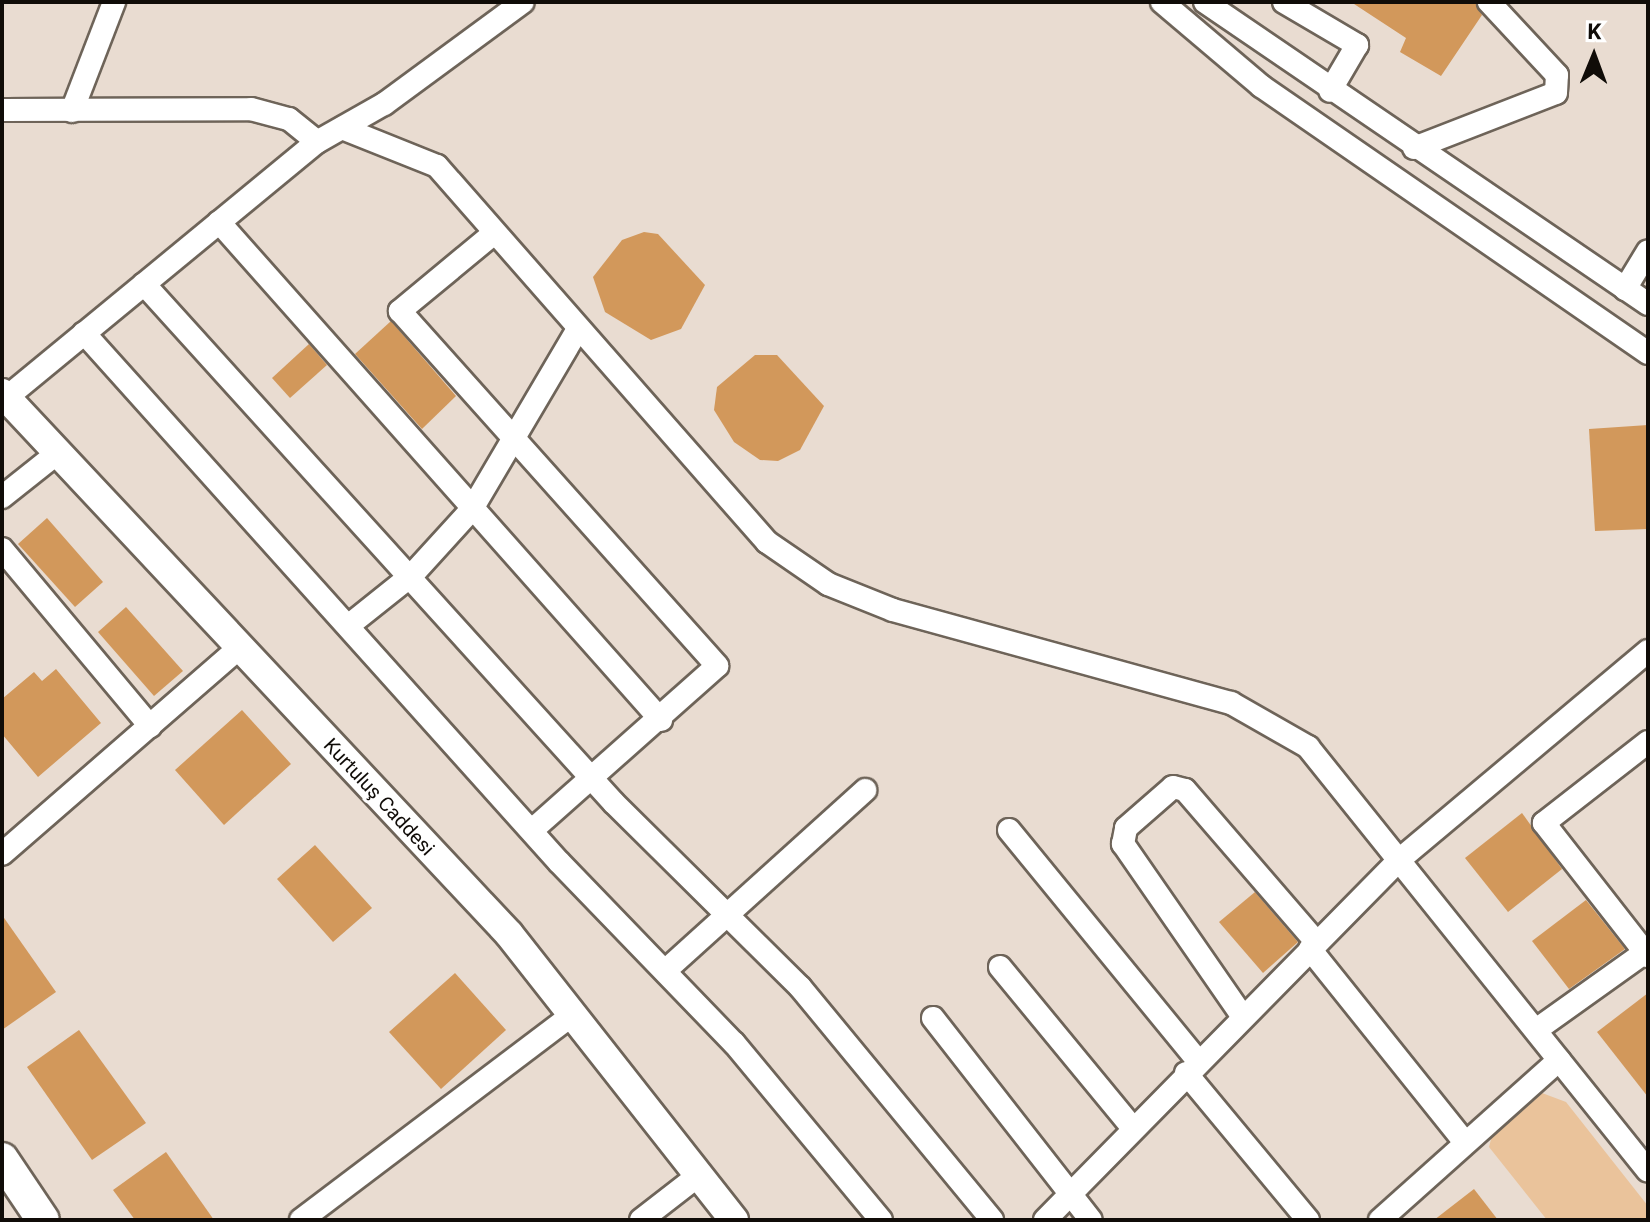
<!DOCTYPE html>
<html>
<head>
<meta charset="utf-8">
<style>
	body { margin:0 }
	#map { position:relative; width:1650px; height:1222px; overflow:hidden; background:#e9dcd1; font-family:Roboto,sans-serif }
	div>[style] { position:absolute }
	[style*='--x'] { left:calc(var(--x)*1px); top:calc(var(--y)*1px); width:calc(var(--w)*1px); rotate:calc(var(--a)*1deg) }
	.green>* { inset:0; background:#eac39b }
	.building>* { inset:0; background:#d2985b }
	.roads { filter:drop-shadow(2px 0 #6e6459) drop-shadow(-2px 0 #6e6459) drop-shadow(0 2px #6e6459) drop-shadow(0 -2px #6e6459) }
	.minor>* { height:22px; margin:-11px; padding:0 11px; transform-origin:11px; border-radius:11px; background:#fff }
	.major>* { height:28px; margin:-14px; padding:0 14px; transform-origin:14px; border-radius:14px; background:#fff }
	.highway>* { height:32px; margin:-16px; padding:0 16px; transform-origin:16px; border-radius:16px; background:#fff }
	span { translate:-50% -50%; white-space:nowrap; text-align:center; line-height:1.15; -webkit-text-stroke:6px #fff; paint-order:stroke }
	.street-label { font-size:20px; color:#100c08 }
	.frame { position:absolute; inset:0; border:4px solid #100c08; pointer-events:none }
	.north { position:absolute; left:1554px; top:16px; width:80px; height:80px; -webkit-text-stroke:6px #fff; paint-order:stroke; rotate:1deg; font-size:22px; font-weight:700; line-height:32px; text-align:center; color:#100c08 }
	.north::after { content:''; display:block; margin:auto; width:28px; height:36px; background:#100c08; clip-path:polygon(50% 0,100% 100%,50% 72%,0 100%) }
</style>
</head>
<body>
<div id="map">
	<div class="green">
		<div style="clip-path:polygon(1542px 1093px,1566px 1102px,1648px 1206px,1648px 1220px,1547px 1220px,1489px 1147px,1493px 1132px)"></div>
	</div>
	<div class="building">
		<div style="clip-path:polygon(1351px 2px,1475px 2px,1482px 15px,1441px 76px,1400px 52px,1406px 38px)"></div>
		<div style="clip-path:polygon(644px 232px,658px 234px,705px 285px,681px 329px,651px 340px,605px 312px,593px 277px,622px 240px)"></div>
		<div style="clip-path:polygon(391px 321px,456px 396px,422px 429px,355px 354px)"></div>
		<div style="clip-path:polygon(309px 344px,327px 365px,290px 398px,272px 378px)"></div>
		<div style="clip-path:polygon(755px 355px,777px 355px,824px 406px,800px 450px,778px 461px,760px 460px,734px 442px,714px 410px,717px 387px)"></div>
		<div style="clip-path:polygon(1648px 425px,1648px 529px,1595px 531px,1589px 429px)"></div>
		<div style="clip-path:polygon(47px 518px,103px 582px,75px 607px,18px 544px)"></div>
		<div style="clip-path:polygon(126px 607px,183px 671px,154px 696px,98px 632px)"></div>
		<div style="clip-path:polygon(56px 669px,101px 723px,38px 777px,2px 734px,2px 699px,34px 672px,42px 681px)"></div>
		<div style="clip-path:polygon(242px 710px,291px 764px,224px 825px,175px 770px)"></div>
		<div style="clip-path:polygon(1522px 813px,1562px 869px,1508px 912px,1465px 858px)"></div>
		<div style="clip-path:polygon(315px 845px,372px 908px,333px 942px,277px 879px)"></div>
		<div style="clip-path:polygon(1255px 892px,1298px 942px,1263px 973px,1219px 922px)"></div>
		<div style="clip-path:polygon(1586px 900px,1625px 949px,1569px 989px,1532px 941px)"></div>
		<div style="clip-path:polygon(2px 915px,56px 992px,2px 1030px)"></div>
		<div style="clip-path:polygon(455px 973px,506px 1030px,441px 1089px,389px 1032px)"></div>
		<div style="clip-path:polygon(1648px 993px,1648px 1097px,1597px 1032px)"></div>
		<div style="clip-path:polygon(79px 1030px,146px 1123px,92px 1160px,27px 1067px)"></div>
		<div style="clip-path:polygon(166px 1152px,214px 1220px,135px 1220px,113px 1190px)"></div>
		<div style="clip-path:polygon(1474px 1189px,1498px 1220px,1434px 1220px)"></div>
	</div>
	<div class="roads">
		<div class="minor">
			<div style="--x:1162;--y:2;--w:130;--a:40.3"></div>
			<div style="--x:1261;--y:86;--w:470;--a:34.6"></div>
			<div style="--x:1205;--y:2;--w:536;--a:34.28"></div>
			<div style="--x:1284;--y:2;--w:85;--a:30.5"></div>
			<div style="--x:1357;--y:45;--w:53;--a:120.4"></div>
			<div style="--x:2;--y:110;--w:249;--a:-0.2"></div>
			<div style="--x:251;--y:109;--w:39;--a:15"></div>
			<div style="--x:289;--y:119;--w:36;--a:39"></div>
			<div style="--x:72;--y:111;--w:117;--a:-68.9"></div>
			<div style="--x:342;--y:128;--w:102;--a:21.8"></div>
			<div style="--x:437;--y:166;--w:500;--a:48.73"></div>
			<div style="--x:767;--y:542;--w:74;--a:34.5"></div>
			<div style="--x:828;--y:584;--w:70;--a:21.8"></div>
			<div style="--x:893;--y:610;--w:351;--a:15.4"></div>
			<div style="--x:1231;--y:703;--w:89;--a:29.7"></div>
			<div style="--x:1308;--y:747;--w:543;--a:51.27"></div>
			<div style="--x:1414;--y:148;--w:152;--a:-21.2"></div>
			<div style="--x:1556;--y:93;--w:18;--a:-87"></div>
			<div style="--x:1557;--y:75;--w:100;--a:-133"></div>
			<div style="--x:219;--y:222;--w:666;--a:48.41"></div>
			<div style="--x:493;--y:234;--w:121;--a:140.4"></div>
			<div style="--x:400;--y:311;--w:476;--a:48.2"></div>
			<div style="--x:717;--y:666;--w:247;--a:138.4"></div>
			<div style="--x:144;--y:284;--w:700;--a:47.84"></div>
			<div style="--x:614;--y:803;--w:262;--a:44.7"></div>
			<div style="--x:800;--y:987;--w:302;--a:50.5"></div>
			<div style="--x:1625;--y:289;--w:44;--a:-58.8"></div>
			<div style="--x:84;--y:333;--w:711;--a:48.08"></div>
			<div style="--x:559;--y:862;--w:252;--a:46"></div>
			<div style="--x:734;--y:1043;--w:230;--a:50.3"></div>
			<div style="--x:6;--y:398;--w:403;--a:-39.5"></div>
			<div style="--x:317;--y:142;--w:77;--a:-29.6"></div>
			<div style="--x:384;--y:104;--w:172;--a:-36.3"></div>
			<div style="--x:2;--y:497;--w:68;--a:-38.4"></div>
			<div style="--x:2;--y:549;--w:231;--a:50.1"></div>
			<div style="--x:348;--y:626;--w:82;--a:-38.6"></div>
			<div style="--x:412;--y:575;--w:89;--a:-47.7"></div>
			<div style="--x:472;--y:509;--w:207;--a:-59.5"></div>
			<div style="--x:1648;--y:742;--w:132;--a:142.1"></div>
			<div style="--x:1544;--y:823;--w:169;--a:52"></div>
			<div style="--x:1009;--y:830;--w:298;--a:50.7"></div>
			<div style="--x:2;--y:854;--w:313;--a:-41"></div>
			<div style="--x:1310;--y:949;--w:243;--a:51.3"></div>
			<div style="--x:1000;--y:967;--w:207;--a:50.5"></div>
			<div style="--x:665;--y:971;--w:270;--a:-42.1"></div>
			<div style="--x:1243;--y:1017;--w:211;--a:-124.7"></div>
			<div style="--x:1123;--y:844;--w:16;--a:-79"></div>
			<div style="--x:1126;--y:828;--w:62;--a:-41.1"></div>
			<div style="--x:1173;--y:787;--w:12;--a:14"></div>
			<div style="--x:1185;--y:790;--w:202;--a:49.2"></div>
			<div style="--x:933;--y:1018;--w:256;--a:52"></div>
			<div style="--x:1536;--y:1030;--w:138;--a:-35.5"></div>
			<div style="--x:1186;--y:1073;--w:191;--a:50.3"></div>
			<div style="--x:301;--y:1220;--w:340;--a:-37.1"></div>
			<div style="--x:641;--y:1220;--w:73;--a:-37.8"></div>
			<div style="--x:1045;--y:1220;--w:505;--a:-45.48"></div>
			<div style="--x:1399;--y:860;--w:325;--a:-40"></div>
			<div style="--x:1380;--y:1220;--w:240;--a:-41.8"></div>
		</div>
		<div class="major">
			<div style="--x:2;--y:393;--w:741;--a:46.86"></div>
			<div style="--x:509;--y:934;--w:364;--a:51.8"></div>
		</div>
		<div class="highway">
			<div style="--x:2;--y:1159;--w:73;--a:56.1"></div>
		</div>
	</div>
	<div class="street-label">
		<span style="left:379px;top:797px;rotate:47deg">Kurtuluş Caddesi</span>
	</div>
	<div class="frame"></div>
	<div class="north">K</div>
</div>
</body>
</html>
